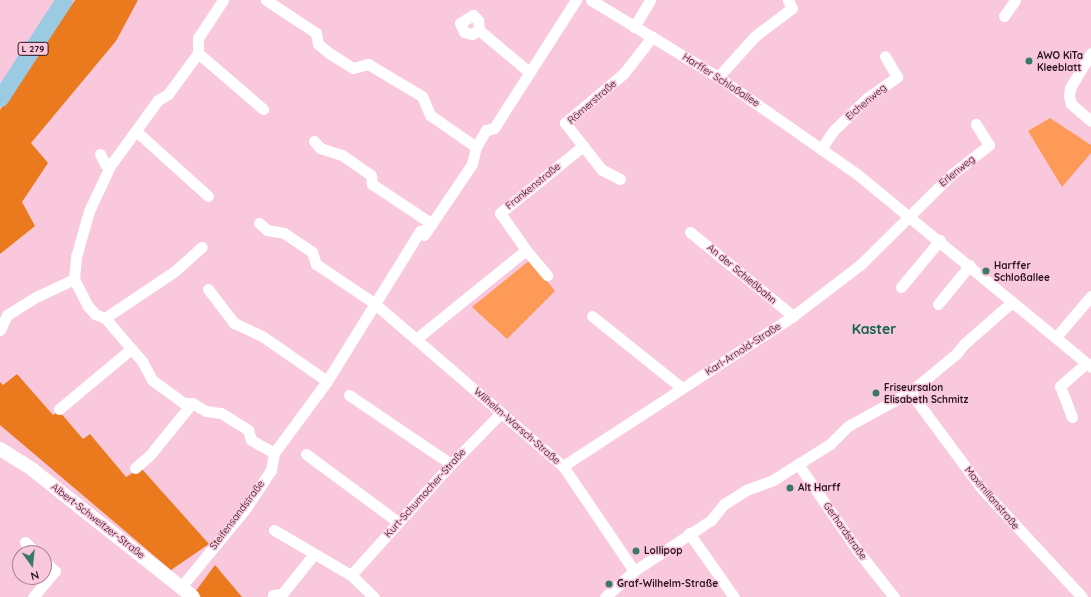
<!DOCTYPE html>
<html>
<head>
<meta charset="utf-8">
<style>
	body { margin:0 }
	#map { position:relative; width:1091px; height:597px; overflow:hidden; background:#f9c8dc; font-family:Quicksand,sans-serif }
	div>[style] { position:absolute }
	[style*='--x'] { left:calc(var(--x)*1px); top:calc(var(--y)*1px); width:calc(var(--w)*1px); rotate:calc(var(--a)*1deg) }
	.green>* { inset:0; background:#fd9a58 }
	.forest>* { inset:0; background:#eb7a1f }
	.minor>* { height:11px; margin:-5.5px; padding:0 5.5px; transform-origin:5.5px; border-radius:5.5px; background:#fff }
	.tertiary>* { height:14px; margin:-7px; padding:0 7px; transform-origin:7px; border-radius:7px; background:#fff }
	.primary>* { height:17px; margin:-8.5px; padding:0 8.5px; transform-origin:8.5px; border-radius:8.5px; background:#9bcbe3 }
	.dots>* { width:11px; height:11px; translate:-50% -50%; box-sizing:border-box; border:2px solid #f9c8dc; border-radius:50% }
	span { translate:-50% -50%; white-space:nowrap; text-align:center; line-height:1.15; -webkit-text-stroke:3px #f9c8dc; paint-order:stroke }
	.shield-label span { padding:1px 3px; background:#f9c8dc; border:1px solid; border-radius:3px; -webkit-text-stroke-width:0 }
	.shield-label { font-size:9px; color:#2a141e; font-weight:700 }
	.poi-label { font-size:10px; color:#2a141e; font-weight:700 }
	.left { translate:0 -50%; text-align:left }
	.street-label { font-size:10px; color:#2a141e }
	.district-label { font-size:14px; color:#146451; font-weight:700 }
	.north { position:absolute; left:12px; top:545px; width:40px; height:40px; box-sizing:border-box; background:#f9c8dc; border:1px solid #a68090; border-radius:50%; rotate:165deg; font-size:11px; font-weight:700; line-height:16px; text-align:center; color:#2a141e }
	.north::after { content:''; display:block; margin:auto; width:14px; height:18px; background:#3a7967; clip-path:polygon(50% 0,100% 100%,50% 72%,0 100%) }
</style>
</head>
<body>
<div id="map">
	<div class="green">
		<div style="clip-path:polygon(1050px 118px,1091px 145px,1091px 153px,1062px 187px,1028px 131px)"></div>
		<div style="clip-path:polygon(530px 260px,555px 291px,507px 339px,472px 307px)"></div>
	</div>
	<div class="forest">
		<div style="clip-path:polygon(75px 0,138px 0,116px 41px,31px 143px,48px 163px,22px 202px,35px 226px,0 254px,0 110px)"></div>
		<div style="clip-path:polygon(17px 374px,53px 415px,59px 411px,83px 439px,90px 434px,126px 477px,141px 468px,209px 544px,171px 570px,0 425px,0 382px,3px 385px)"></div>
		<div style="clip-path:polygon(215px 565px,242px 597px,201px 597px,195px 592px)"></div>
	</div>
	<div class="minor">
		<div style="--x:223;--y:0;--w:45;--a:123.3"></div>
		<div style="--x:198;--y:38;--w:15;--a:90"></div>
		<div style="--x:198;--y:53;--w:51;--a:126.2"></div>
		<div style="--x:168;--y:94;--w:12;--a:149"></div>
		<div style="--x:158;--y:100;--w:82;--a:126"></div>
		<div style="--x:110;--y:166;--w:50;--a:115"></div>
		<div style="--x:89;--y:211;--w:48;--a:105.8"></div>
		<div style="--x:76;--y:257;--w:22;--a:95"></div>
		<div style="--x:74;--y:279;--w:29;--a:63"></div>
		<div style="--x:87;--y:305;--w:12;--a:48"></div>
		<div style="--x:95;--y:314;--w:11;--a:22"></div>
		<div style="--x:105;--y:318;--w:57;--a:49.3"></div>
		<div style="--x:142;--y:361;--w:21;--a:62"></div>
		<div style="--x:152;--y:380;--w:39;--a:36"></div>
		<div style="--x:184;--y:403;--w:8;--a:0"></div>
		<div style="--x:192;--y:403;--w:16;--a:30"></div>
		<div style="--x:206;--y:411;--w:15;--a:8"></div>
		<div style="--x:221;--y:413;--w:32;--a:32"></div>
		<div style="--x:248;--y:430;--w:10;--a:73"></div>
		<div style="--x:251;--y:440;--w:26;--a:29"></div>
		<div style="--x:266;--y:0;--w:60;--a:33.4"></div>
		<div style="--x:316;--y:33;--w:11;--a:80"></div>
		<div style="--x:318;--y:44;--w:14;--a:39"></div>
		<div style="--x:329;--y:53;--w:28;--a:32"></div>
		<div style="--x:353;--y:68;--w:16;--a:-15"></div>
		<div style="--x:368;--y:64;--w:63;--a:30.7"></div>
		<div style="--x:422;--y:96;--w:21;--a:67"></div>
		<div style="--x:430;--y:115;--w:56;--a:34.8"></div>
		<div style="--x:591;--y:0;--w:149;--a:31.2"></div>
		<div style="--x:718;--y:77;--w:169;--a:34.9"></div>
		<div style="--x:857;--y:174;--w:303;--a:39.5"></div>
		<div style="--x:1004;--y:16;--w:19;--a:-55"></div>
		<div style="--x:634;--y:27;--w:31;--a:-59"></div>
		<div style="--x:479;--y:30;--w:10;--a:-96"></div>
		<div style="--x:478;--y:20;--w:7;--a:-135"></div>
		<div style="--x:473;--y:15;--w:15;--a:148"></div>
		<div style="--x:460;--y:23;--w:10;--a:66"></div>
		<div style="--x:464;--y:32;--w:8;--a:14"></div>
		<div style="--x:472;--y:34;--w:8;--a:-30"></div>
		<div style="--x:479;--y:30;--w:65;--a:40"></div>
		<div style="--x:198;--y:53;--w:86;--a:40.7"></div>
		<div style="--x:1091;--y:53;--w:41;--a:121"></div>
		<div style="--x:1070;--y:88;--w:8;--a:97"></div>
		<div style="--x:1069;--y:96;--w:8;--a:76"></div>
		<div style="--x:1071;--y:104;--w:26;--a:40"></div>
		<div style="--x:718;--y:77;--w:55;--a:-47.9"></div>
		<div style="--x:755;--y:36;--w:46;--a:-37.1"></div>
		<div style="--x:792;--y:8;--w:9;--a:-117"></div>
		<div style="--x:136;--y:131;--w:97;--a:42.1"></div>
		<div style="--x:314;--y:141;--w:9;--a:49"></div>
		<div style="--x:320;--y:148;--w:23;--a:18"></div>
		<div style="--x:342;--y:155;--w:35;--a:35"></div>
		<div style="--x:371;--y:175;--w:9;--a:84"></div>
		<div style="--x:372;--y:184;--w:72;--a:33.7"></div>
		<div style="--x:821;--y:149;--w:22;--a:-56"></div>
		<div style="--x:833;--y:131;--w:47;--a:-44.1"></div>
		<div style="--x:867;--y:98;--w:37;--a:-35"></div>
		<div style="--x:897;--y:77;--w:24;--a:-120"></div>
		<div style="--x:100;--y:154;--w:11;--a:63"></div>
		<div style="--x:105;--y:164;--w:5;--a:22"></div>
		<div style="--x:620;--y:179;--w:20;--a:-153"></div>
		<div style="--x:602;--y:170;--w:60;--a:-128.2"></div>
		<div style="--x:565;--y:123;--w:77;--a:-40.3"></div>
		<div style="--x:624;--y:73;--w:46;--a:-52.1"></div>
		<div style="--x:259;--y:223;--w:11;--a:41"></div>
		<div style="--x:267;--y:230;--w:17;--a:10"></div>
		<div style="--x:284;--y:233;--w:34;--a:34"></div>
		<div style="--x:312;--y:252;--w:13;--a:72"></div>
		<div style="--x:316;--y:264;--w:70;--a:33.9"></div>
		<div style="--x:374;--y:303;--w:250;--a:40.8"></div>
		<div style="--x:563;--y:466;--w:127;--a:55.9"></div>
		<div style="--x:690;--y:232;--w:133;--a:39.2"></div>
		<div style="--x:424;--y:235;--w:86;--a:-55.9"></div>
		<div style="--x:472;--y:164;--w:17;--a:-77"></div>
		<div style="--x:476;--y:147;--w:20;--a:-60"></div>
		<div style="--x:486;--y:130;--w:8;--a:-14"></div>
		<div style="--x:494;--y:128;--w:152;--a:-57.4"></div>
		<div style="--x:526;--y:250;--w:33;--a:50"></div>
		<div style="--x:901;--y:287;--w:61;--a:-50.3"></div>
		<div style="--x:208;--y:289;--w:43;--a:52.6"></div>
		<div style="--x:234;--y:323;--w:31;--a:25"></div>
		<div style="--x:262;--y:336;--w:79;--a:34.7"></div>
		<div style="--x:938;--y:304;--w:50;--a:-50.6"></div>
		<div style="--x:592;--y:316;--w:115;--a:38.7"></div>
		<div style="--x:105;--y:318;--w:84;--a:-33.9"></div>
		<div style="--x:175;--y:271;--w:36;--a:-42"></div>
		<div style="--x:0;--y:330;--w:17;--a:-65"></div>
		<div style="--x:7;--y:315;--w:36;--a:-32"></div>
		<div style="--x:38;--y:296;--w:40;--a:-25"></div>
		<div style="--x:1056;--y:337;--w:54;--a:-49.5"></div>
		<div style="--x:416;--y:339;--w:141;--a:-39"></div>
		<div style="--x:526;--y:250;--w:45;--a:-125.1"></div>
		<div style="--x:500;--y:213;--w:107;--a:-38.9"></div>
		<div style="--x:910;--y:392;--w:121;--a:53.4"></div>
		<div style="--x:982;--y:489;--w:147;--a:47.2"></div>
		<div style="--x:349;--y:395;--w:123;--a:34.1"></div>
		<div style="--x:59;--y:409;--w:94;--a:-39.8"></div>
		<div style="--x:1072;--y:417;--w:33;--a:-111"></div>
		<div style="--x:1060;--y:386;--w:35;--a:-41"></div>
		<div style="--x:306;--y:454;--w:114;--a:36.5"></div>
		<div style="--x:798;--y:464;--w:104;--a:55.5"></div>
		<div style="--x:857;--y:550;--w:60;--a:51.8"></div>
		<div style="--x:563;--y:466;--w:275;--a:-33.1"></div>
		<div style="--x:793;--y:316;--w:86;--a:-37.4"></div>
		<div style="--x:861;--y:264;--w:128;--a:-44.7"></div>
		<div style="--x:952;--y:174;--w:47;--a:-38.1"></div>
		<div style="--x:989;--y:145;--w:25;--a:-122"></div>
		<div style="--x:135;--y:468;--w:18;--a:-41"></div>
		<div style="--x:149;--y:456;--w:68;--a:-50.9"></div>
		<div style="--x:274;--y:530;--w:89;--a:30.3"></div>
		<div style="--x:351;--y:575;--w:32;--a:44"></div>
		<div style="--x:689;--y:533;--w:78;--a:54.9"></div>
		<div style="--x:25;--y:542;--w:16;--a:45"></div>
		<div style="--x:351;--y:575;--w:149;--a:-48"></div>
		<div style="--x:451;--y:464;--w:71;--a:-45.6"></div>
		<div style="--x:181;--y:587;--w:102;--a:-50.6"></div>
		<div style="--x:246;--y:508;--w:45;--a:-56.7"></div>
		<div style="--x:271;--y:470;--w:17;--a:-80"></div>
		<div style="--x:274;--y:453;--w:89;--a:-53.6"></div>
		<div style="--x:327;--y:381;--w:176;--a:-58.2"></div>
		<div style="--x:420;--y:231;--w:8;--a:-14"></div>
		<div style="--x:273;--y:595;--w:9;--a:-6"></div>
		<div style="--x:282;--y:594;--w:51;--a:-51.3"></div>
		<div style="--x:33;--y:597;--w:34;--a:-50"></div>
		<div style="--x:55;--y:571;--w:15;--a:-138"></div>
		<div style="--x:605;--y:597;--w:39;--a:-42"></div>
		<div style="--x:634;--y:571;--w:92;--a:-33.5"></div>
		<div style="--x:711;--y:520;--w:21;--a:-51"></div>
		<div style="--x:724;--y:504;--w:26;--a:-32"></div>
		<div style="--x:746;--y:490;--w:29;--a:-20"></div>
		<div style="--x:773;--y:480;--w:67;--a:-32.3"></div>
		<div style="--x:830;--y:444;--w:25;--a:-45"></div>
		<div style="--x:848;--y:426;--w:71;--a:-28.7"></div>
		<div style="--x:910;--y:392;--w:60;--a:-39.6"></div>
		<div style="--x:956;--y:354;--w:13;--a:-51"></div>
		<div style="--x:964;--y:344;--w:64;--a:-41.2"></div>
	</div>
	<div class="tertiary">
		<div style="--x:0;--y:449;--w:39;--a:32"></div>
		<div style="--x:33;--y:470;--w:204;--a:38.4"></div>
	</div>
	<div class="primary">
		<div style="--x:0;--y:98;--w:117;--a:-56.9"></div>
	</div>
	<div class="dots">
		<div style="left:1029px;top:61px;background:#3a7967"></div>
		<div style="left:986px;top:271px;background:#3a7967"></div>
		<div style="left:876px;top:393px;background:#3a7967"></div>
		<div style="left:790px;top:488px;background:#3a7967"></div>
		<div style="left:636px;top:551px;background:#3a7967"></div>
		<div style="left:609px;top:584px;background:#3a7967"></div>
	</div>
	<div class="shield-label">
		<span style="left:33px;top:49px">L 279</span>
	</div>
	<div class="poi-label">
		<span class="left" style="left:1037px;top:61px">AWO KiTa<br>Kleeblatt</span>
		<span class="left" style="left:994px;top:271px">Harffer<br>Schloßallee</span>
		<span class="left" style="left:884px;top:393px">Friseursalon<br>Elisabeth Schmitz</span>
		<span class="left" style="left:798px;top:488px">Alt Harff</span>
		<span class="left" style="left:644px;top:551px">Lollipop</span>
		<span class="left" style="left:617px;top:584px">Graf-Wilhelm-Straße</span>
	</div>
	<div class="street-label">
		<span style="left:721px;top:80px;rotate:33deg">Harffer Schloßallee</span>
		<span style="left:592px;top:102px;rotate:-41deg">Römerstraße</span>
		<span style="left:866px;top:102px;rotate:-40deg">Eichenweg</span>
		<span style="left:957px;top:171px;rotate:-39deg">Erlenweg</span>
		<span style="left:533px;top:186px;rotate:-39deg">Frankenstraße</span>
		<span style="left:742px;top:274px;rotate:40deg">An der Schießbahn</span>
		<span style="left:743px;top:349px;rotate:-33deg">Karl-Arnold-Straße</span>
		<span style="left:517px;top:426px;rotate:41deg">Wilhelm-Warsch-Straße</span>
		<span style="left:425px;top:493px;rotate:-48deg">Kurt-Schumacher-Straße</span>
		<span style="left:992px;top:498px;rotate:50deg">Maximilianstraße</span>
		<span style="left:237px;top:515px;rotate:-53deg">Steifensandstraße</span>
		<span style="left:98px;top:521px;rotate:38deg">Albert-Schweitzer-Straße</span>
		<span style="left:845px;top:531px;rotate:55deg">Gerhardstraße</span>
	</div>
	<div class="district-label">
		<span style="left:874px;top:329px">Kaster</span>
	</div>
	<div class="north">N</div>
</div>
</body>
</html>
